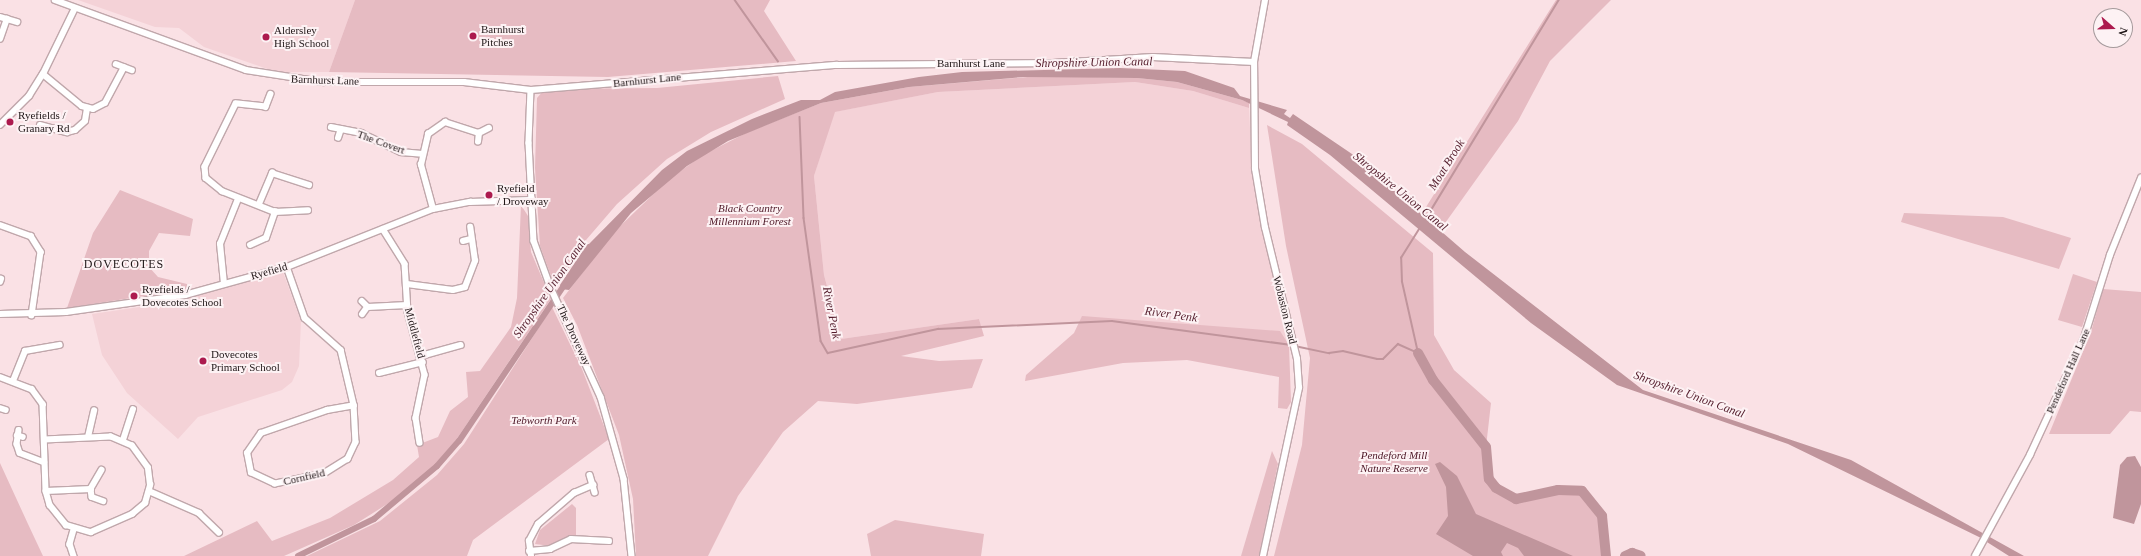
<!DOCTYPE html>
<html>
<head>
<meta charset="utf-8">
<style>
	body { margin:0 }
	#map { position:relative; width:2141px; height:556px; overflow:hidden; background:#fae1e5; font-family:"Times New Roman",serif }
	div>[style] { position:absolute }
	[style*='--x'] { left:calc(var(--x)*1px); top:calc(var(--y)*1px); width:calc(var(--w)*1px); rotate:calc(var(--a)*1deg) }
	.built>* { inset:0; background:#f4d2d7 }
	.green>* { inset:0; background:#e6bbc2 }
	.water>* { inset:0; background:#c0959c }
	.stream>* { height:1.5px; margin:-0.75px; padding:0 0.75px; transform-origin:0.75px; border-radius:0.75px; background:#c0959c }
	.canal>* { height:6px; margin:-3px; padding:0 3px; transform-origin:3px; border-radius:3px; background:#c0959c }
	.river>* { height:10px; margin:-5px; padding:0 5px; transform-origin:5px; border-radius:5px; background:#c0959c }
	.roads { filter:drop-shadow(1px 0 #c0a7ab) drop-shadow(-1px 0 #c0a7ab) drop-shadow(0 1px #c0a7ab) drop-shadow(0 -1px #c0a7ab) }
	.minor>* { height:5.5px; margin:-2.75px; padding:0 2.75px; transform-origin:2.75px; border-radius:2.75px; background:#fff }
	.dots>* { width:11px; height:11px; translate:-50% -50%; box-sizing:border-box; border:2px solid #fdf2f4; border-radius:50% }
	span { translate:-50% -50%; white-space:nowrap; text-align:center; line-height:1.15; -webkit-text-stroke:4px #fdf2f4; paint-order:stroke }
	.poi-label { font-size:11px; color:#201718 }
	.left { translate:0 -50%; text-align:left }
	.street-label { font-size:11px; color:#201718 }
	.park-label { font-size:11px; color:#4d1726; font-style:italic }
	.water-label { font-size:12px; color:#541d2c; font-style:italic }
	.neighbourhood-label { font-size:12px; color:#201718; letter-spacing:1px }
	.north { position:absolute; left:2093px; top:8px; width:40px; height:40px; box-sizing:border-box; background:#fdf2f4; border:1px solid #a59a9c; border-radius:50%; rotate:110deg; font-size:11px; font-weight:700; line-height:16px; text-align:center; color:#201718 }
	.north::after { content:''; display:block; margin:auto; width:14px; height:18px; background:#ac1a4e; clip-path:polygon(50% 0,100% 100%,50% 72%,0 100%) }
</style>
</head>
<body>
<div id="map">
	<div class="built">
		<div style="clip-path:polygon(78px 0,355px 0,329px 72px,276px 72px,204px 47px,179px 28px,155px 27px)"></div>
		<div style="clip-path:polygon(1135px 82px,1193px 91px,1249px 108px,1252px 170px,1289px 345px,1112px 321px,981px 327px,979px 319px,841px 339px,824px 275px,814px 176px,834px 112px,938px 92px)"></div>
		<div style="clip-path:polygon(283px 272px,301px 321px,299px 366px,292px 382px,282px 390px,198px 417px,178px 439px,127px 393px,102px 355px,92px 314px,167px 303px)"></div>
	</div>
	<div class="green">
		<div style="clip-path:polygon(355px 0,770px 0,764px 11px,796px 61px,608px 77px,329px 72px)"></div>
		<div style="clip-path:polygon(1556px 0,1611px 0,1550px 61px,1518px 121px,1443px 226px,1421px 215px)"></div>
		<div style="clip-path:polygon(778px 76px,785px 99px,711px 132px,667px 159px,617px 204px,580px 247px,582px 250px,555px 287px,540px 246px,535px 168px,537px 98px,545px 89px,657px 88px)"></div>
		<div style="clip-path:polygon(1039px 76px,1137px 78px,1177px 82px,1242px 100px,1249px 103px,1249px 108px,1193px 91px,1135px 82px,938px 92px,835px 112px,814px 176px,824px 275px,841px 339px,979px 319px,984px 336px,901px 356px,939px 361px,983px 359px,972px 388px,857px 404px,818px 401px,783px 432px,738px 496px,708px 556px,636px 556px,633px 499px,619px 435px,577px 325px,563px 298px,613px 233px,668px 180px,703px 155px,746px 133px,821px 103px,909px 87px)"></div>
		<div style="clip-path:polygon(1267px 125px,1302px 144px,1433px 253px,1434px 335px,1454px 370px,1491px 403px,1486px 447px,1491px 481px,1504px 496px,1516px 499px,1558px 490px,1582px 491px,1602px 516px,1606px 556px,1274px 556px,1302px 445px,1310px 358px,1286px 246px)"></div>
		<div style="clip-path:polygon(120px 190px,193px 219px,190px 236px,159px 233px,149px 251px,149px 267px,158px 277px,187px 284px,189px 289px,67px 308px,93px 233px)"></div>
		<div style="clip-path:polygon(521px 205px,528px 216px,531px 252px,551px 299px,454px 443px,429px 471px,392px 501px,354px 525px,284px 556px,184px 556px,257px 521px,272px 541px,330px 518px,393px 480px,419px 457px,417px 445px,438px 437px,450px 411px,468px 397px,466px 372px,480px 371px,511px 327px,517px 298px)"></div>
		<div style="clip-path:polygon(1904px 213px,2003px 217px,2071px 238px,2059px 269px,1901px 222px)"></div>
		<div style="clip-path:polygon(2073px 274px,2097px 282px,2082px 327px,2058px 320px)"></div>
		<div style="clip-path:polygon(2103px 289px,2141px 292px,2141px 412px,2130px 411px,2110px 434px,2049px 434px,2091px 332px)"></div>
		<div style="clip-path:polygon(552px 307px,582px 369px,609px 439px,473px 540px,467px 556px,307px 556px,380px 521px,437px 475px,464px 444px)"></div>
		<div style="clip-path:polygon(1082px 316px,1280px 331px,1289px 345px,1291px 402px,1287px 409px,1278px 408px,1279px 377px,1187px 360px,1123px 363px,1025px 381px,1026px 375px,1074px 333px)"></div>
		<div style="clip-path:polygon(1272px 451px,1278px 464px,1259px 556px,1241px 556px)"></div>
		<div style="clip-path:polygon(0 463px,28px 524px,43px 556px,0 556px)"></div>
		<div style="clip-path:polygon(572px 504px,576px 508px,576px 535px,551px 546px,535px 544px,540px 530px)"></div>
		<div style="clip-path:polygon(895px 520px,984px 534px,981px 556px,871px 556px,867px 534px)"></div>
	</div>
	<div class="water">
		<div style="clip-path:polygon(1120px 68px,1185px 71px,1234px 88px,1240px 96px,1287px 110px,1284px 114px,1290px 118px,1293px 114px,1352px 154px,1465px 252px,1643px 390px,1851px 460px,2024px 556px,2009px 556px,1979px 537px,1788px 444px,1617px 385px,1531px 323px,1330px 155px,1287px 125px,1288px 122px,1242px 100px,1177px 82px,1137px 78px,1023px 77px,909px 87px,821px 103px,728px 141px,687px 166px,631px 213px,569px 290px,561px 289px,560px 285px,582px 252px,582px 244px,589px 244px,662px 170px,687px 151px,752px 119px,801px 100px,820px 100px,835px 92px,919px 77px,962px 72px)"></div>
		<div style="clip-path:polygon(2135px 456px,2141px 467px,2141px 504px,2134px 524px,2113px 518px,2120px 465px,2127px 457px)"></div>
		<div style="clip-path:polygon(1440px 462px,1457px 476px,1476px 514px,1573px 556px,1524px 556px,1518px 548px,1507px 543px,1501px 552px,1503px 556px,1473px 556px,1436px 534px,1448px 516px,1446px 487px,1435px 464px)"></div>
	</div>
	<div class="stream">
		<div style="--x:735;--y:0;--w:75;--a:54.8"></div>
		<div style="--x:800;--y:117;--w:101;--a:87.7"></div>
		<div style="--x:804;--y:218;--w:124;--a:82.1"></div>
		<div style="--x:821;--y:341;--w:14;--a:60"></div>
		<div style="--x:828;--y:353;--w:113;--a:-12.3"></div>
		<div style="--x:938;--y:329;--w:174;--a:-2.6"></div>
		<div style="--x:1112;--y:321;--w:181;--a:7.6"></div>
		<div style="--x:1425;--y:220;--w:258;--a:-58.7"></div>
		<div style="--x:1295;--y:346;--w:35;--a:12"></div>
		<div style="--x:1329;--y:353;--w:14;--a:-8"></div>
		<div style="--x:1343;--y:351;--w:35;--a:13"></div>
		<div style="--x:1377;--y:359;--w:6;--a:0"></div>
		<div style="--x:1383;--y:359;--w:21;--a:-45"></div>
		<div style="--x:1398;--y:344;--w:22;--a:24"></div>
		<div style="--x:1418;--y:353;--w:73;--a:-102.7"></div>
		<div style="--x:1402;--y:282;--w:24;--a:-92"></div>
		<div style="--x:1401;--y:258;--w:36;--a:-58"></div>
	</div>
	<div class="canal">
		<div style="--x:298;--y:556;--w:85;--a:-26"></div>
		<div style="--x:374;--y:519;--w:82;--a:-40.1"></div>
		<div style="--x:437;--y:466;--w:33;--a:-49"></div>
		<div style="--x:459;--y:441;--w:189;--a:-56"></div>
	</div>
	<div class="river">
		<div style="--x:1418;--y:353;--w:31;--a:61"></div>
		<div style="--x:1433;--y:380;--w:85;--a:51.7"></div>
		<div style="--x:1486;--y:447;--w:32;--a:85"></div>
		<div style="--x:1489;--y:479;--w:11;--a:52"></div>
		<div style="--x:1496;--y:488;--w:23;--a:29"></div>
		<div style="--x:1516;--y:499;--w:43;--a:-12.1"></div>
		<div style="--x:1558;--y:490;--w:24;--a:2"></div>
		<div style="--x:1582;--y:491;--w:32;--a:51"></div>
		<div style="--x:1602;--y:516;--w:40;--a:84.3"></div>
		<div style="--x:1625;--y:556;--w:8;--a:-23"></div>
		<div style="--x:1632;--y:553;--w:9;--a:18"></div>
	</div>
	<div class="roads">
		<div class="minor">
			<div style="--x:55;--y:0;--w:203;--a:20.1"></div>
			<div style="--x:246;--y:70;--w:78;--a:8.9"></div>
			<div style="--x:323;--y:82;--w:141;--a:0"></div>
			<div style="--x:464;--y:82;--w:67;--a:6.8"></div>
			<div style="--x:531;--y:90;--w:307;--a:-4.7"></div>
			<div style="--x:837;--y:65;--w:216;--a:-0.5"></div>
			<div style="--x:1053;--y:63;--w:100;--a:-3.4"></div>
			<div style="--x:1153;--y:57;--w:101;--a:2.8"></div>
			<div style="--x:0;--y:17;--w:18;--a:16"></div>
			<div style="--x:0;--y:39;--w:21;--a:-71"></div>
			<div style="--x:116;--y:64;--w:17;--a:21"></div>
			<div style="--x:43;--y:74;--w:50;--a:39.4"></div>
			<div style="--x:82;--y:106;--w:11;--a:15"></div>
			<div style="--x:93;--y:109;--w:13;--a:-27"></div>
			<div style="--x:105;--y:103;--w:40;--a:-62"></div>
			<div style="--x:531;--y:90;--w:53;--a:92.2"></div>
			<div style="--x:529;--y:143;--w:98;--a:87.1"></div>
			<div style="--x:534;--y:241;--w:50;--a:70.1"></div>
			<div style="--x:551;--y:288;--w:120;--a:65.4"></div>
			<div style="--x:601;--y:397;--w:85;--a:74.3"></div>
			<div style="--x:624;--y:479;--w:77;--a:84.1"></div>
			<div style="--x:271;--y:94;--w:14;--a:111"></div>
			<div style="--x:266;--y:107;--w:30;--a:-174"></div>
			<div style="--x:236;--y:104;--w:70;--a:116.2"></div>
			<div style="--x:205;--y:167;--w:11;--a:85"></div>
			<div style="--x:206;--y:178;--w:21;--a:39"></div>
			<div style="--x:222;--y:191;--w:57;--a:21.6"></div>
			<div style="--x:275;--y:212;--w:33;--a:-3"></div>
			<div style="--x:0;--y:125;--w:41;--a:-45"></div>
			<div style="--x:29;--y:96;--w:26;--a:-58"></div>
			<div style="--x:43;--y:74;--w:73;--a:-64.1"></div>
			<div style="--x:40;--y:125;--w:28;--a:15"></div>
			<div style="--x:67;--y:132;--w:8;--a:-14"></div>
			<div style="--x:75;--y:130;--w:13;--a:-42"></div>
			<div style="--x:85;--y:121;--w:13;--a:-81"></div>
			<div style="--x:331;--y:127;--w:31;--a:11"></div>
			<div style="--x:361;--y:133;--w:44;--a:25.4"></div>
			<div style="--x:401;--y:152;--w:21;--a:5"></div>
			<div style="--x:338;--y:138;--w:9;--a:-72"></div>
			<div style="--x:478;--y:142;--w:9;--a:-84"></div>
			<div style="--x:479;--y:133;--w:11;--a:-27"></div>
			<div style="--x:259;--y:204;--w:34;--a:-67"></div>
			<div style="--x:272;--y:173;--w:39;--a:18"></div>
			<div style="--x:433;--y:209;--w:46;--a:-105.3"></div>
			<div style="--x:421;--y:165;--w:32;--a:-77"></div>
			<div style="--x:428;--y:134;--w:21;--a:-35"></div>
			<div style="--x:445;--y:122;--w:36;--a:18"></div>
			<div style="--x:0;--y:225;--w:33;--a:20"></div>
			<div style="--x:31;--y:236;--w:19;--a:58"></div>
			<div style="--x:41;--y:252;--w:64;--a:98.1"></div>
			<div style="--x:383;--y:229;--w:41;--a:57.8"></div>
			<div style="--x:405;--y:264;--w:48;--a:86.4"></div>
			<div style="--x:408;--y:312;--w:65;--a:74.9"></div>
			<div style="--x:425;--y:375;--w:44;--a:101.8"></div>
			<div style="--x:416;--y:418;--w:25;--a:81"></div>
			<div style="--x:463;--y:241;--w:8;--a:-14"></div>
			<div style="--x:250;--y:245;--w:17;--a:-24"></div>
			<div style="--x:266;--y:238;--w:28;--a:-71"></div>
			<div style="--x:287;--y:267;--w:54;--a:70.6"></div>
			<div style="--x:305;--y:318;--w:48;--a:41.6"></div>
			<div style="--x:341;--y:350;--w:57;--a:76.7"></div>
			<div style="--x:354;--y:405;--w:37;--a:87"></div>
			<div style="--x:356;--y:442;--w:19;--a:115"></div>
			<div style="--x:348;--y:459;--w:28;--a:148"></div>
			<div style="--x:324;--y:474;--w:50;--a:168.5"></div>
			<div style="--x:275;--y:484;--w:26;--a:-155"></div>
			<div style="--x:251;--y:473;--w:20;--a:-101"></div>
			<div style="--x:247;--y:453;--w:24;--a:-55"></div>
			<div style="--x:261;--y:433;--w:70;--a:-19.2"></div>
			<div style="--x:327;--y:410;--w:27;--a:-10"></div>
			<div style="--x:0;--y:282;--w:3;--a:-72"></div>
			<div style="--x:224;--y:284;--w:40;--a:-95.7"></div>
			<div style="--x:220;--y:244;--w:48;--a:-68.2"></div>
			<div style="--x:407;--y:284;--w:46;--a:7.4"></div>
			<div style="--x:453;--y:290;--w:12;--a:-14"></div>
			<div style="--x:465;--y:287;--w:28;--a:-69"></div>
			<div style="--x:475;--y:261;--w:34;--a:-98"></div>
			<div style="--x:362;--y:301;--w:8;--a:45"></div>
			<div style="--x:368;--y:307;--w:9;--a:126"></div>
			<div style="--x:368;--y:307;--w:39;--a:-3"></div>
			<div style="--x:0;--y:314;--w:66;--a:-1.7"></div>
			<div style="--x:66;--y:312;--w:120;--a:-8.1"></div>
			<div style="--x:185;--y:295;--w:106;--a:-15.4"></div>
			<div style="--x:287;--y:267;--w:157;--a:-21.7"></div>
			<div style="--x:433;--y:209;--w:38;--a:-11"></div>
			<div style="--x:470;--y:202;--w:60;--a:-1.9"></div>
			<div style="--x:421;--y:356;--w:41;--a:-15.4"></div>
			<div style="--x:379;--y:373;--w:45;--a:-14"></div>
			<div style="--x:0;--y:377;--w:34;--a:21"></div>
			<div style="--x:32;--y:389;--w:19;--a:54"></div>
			<div style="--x:43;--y:404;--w:87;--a:88"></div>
			<div style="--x:46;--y:491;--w:15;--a:74"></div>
			<div style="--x:50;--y:505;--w:26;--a:51"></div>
			<div style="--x:66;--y:525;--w:26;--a:16"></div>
			<div style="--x:91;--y:532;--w:45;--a:-23.7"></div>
			<div style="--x:132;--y:514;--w:17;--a:-40"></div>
			<div style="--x:145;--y:503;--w:19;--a:-74"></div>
			<div style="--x:150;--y:485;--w:17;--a:-97"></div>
			<div style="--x:148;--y:468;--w:27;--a:-126"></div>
			<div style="--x:132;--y:446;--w:23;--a:-157"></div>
			<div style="--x:111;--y:437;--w:66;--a:177.4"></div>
			<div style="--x:13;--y:381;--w:32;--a:-68"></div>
			<div style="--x:25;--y:351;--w:35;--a:-10"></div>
			<div style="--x:0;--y:408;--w:6;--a:18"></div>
			<div style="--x:19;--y:430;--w:14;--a:98"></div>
			<div style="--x:17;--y:444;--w:9;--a:72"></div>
			<div style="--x:20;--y:453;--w:26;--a:21"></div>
			<div style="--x:17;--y:435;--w:6;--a:18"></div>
			<div style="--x:88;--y:437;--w:27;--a:-77"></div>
			<div style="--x:123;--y:440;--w:32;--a:-72"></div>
			<div style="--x:102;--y:470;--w:22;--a:120"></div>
			<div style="--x:91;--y:489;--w:8;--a:83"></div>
			<div style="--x:92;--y:497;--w:12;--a:20"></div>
			<div style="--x:590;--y:475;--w:18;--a:74"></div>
			<div style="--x:46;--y:491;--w:45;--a:-2.5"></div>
			<div style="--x:149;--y:491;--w:55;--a:23.7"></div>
			<div style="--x:199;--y:513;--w:28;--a:44"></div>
			<div style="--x:74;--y:530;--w:15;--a:106"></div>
			<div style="--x:70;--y:544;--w:13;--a:72"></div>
			<div style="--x:529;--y:551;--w:21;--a:-5"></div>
			<div style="--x:550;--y:549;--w:23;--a:-25"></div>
			<div style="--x:571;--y:539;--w:38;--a:3"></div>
			<div style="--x:531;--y:556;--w:15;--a:-98"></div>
			<div style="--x:529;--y:541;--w:19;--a:-62"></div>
			<div style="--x:538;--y:524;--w:48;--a:-40.7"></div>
			<div style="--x:574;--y:493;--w:21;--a:-23"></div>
			<div style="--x:1263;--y:556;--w:172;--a:-77.9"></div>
			<div style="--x:1299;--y:388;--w:29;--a:-94"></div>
			<div style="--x:1297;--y:359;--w:135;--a:-103.7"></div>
			<div style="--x:1265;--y:228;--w:60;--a:-99.6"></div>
			<div style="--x:1255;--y:169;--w:107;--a:-90.5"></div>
			<div style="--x:1254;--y:62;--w:63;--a:-79.9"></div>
			<div style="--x:1975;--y:556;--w:115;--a:-61.4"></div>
			<div style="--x:2030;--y:455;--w:129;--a:-65.2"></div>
			<div style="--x:2084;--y:338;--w:87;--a:-72.6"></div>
			<div style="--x:2110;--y:255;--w:83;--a:-68.1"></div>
		</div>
	</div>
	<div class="dots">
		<div style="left:473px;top:36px;background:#ac1a4e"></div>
		<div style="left:266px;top:37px;background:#ac1a4e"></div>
		<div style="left:10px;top:122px;background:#ac1a4e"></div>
		<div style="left:489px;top:195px;background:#ac1a4e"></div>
		<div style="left:134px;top:296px;background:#ac1a4e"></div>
		<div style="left:203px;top:361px;background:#ac1a4e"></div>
	</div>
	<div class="poi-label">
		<span class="left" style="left:481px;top:36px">Barnhurst<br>Pitches</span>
		<span class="left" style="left:274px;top:37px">Aldersley<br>High School</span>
		<span class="left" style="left:18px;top:122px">Ryefields /<br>Granary Rd</span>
		<span class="left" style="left:497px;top:195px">Ryefield<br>/ Droveway</span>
		<span class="left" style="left:142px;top:296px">Ryefields /<br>Dovecotes School</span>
		<span class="left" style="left:211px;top:361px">Dovecotes<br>Primary School</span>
	</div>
	<div class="street-label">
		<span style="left:971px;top:63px">Barnhurst Lane</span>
		<span style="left:325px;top:80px;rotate:2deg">Barnhurst Lane</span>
		<span style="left:647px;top:80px;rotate:-6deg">Barnhurst Lane</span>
		<span style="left:381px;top:142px;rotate:20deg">The Covert</span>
		<span style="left:269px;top:271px;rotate:-16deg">Ryefield</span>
		<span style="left:1285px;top:310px;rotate:76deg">Wobaston Road</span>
		<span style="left:415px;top:333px;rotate:75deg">Middlefield</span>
		<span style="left:574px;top:335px;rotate:65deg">The Droveway</span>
		<span style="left:2068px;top:371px;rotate:-66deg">Pendeford Hall Lane</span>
		<span style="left:304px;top:477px;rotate:-13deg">Cornfield</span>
	</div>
	<div class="park-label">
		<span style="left:750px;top:215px">Black Country<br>Millennium Forest</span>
		<span style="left:544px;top:420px">Tebworth Park</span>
		<span style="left:1394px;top:462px">Pendeford Mill<br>Nature Reserve</span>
	</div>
	<div class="water-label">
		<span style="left:1094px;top:63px;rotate:-1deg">Shropshire Union Canal</span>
		<span style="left:1447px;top:165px;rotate:-58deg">Moat Brook</span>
		<span style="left:1400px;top:192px;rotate:39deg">Shropshire Union Canal</span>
		<span style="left:550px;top:289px;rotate:-55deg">Shropshire Union Canal</span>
		<span style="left:831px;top:313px;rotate:79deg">River Penk</span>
		<span style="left:1171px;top:315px;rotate:8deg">River Penk</span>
		<span style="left:1689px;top:395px;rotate:20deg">Shropshire Union Canal</span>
	</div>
	<div class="neighbourhood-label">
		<span style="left:124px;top:265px">DOVECOTES</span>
	</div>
	<div class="north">N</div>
</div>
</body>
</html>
